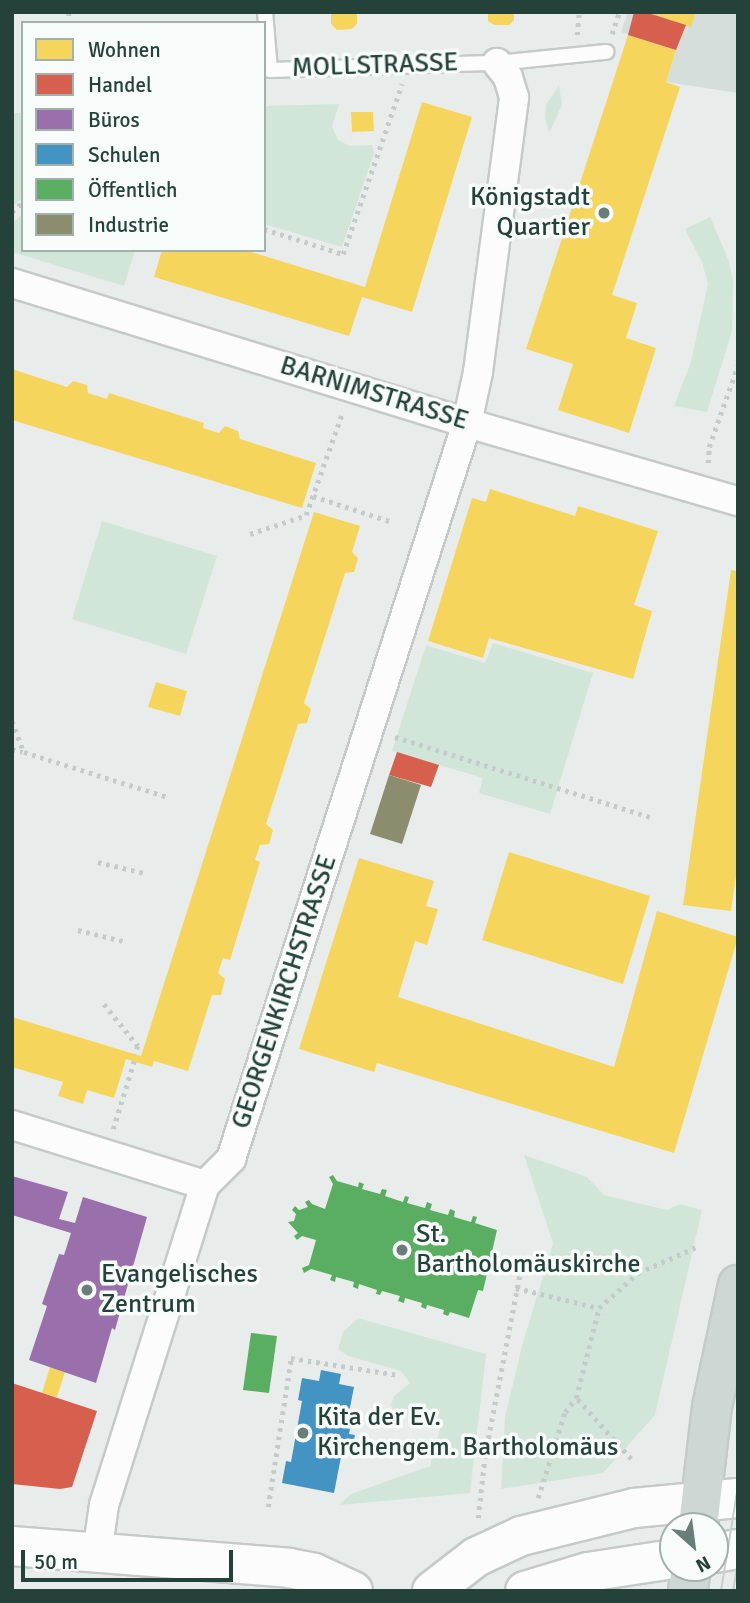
<!DOCTYPE html>
<html>
<head>
<meta charset="utf-8">
<style>
	body { margin:0 }
	#map { position:relative; width:750px; height:1603px; overflow:hidden; background:#e8edeb; font-family:Signika,sans-serif }
	div>[style] { position:absolute }
	[style*='--x'] { left:calc(var(--x)*1px); top:calc(var(--y)*1px); width:calc(var(--w)*1px); rotate:calc(var(--a)*1deg) }
	.built>* { inset:0; background:#d6dedb }
	.green>* { inset:0; background:#d1e6d8 }
	.homes>* { inset:0; background:#f6d55c }
	.shops>* { inset:0; background:#d6604d }
	.offices>* { inset:0; background:#9970ab }
	.schools>* { inset:0; background:#4393c3 }
	.public>* { inset:0; background:#5aae61 }
	.industry>* { inset:0; background:#8c8c6e }
	.path>* { height:4.5px; margin-top:-2.25px; transform-origin:0; background:repeating-linear-gradient(90deg,#c3ccca 0 3.5px,transparent 0 8.5px) }
	.roads { filter:drop-shadow(2px 0 #c5cac8) drop-shadow(-2px 0 #c5cac8) drop-shadow(0 2px #c5cac8) drop-shadow(0 -2px #c5cac8) }
	.lane>* { height:14px; margin:-7px; padding:0 7px; transform-origin:7px; border-radius:7px; background:#fcfcfc }
	.street>* { height:28px; margin:-14px; padding:0 14px; transform-origin:14px; border-radius:14px; background:#fcfcfc }
	.secondary>* { height:38px; margin:-19px; padding:0 19px; transform-origin:19px; border-radius:19px; background:#fcfcfc }
	.primary>* { height:38px; margin:-19px; padding:0 19px; transform-origin:19px; border-radius:19px; background:#cfd7d5 }
	.tram>* { height:2px; margin:-1px; padding:0 1px; transform-origin:1px; border-radius:1px; background:#c9cdcc }
	.dots>* { width:19px; height:19px; translate:-50% -50%; box-sizing:border-box; border:4px solid #f7fbf9; border-radius:50% }
	span { translate:-50% -50%; white-space:nowrap; text-align:center; line-height:1.15; -webkit-text-stroke:7px #f7fbf9; paint-order:stroke }
	.street-label { font-size:26px; color:#24423a }
	.poi-label { font-size:26px; color:#24423a }
	.right { translate:-100% -50%; text-align:right }
	.left { translate:0 -50%; text-align:left }
	.frame { position:absolute; inset:0; border:14px solid #24423a; pointer-events:none }
	.legend { position:absolute; left:21px; top:21px; width:245px; height:231px; box-sizing:border-box; background:#f7fbf9; border:2px solid #a3b1ad; margin:0; padding:9px 12px; list-style:none; font-size:21px; color:#24423a }
	.legend li { display:flex; align-items:center; gap:14px; height:35px }
	.legend b { width:35px; border:2px solid #a3b1ad }
	.north { position:absolute; left:659px; top:1512px; width:70px; height:70px; box-sizing:border-box; background:#f7fbf9; border:2px solid #a3b1ad; border-radius:50%; rotate:152deg; font-size:19px; font-weight:700; line-height:28px; text-align:center; color:#24423a }
	.north::after { content:''; display:block; margin:auto; width:24px; height:32px; background:#697e78; clip-path:polygon(50% 0,100% 100%,50% 72%,0 100%) }
	.scale { position:absolute; left:21px; top:1550px; width:212px; height:32px; box-sizing:border-box; border:4px solid #24423a; border-top:0; padding-left:9px; font-size:21px; line-height:24px; white-space:nowrap; color:#24423a; -webkit-text-stroke:5px #f7fbf9; paint-order:stroke }
</style>
</head>
<body>
<div id="map">
	<div class="built">
		<div style="clip-path:polygon(628px 12px,738px 12px,738px 93px,666px 82px,676px 50px,621px 32px)"></div>
	</div>
	<div class="green">
		<div style="clip-path:polygon(559px 85px,562px 105px,549px 133px,545px 118px,546px 105px)"></div>
		<div style="clip-path:polygon(339px 104px,332px 126px,338px 140px,350px 146px,372px 145px,374px 153px,342px 247px,264px 224px,264px 106px)"></div>
		<div style="clip-path:polygon(12px 113px,23px 113px,23px 198px,12px 206px)"></div>
		<div style="clip-path:polygon(23px 214px,23px 250px,135px 250px,124px 286px,12px 252px,12px 223px)"></div>
		<div style="clip-path:polygon(710px 217px,729px 261px,733px 281px,732px 331px,707px 412px,674px 406px,691px 362px,708px 284px,702px 262px,685px 229px)"></div>
		<div style="clip-path:polygon(102px 521px,217px 556px,186px 654px,72px 619px)"></div>
		<div style="clip-path:polygon(493px 643px,593px 673px,550px 814px,479px 793px,483px 778px,392px 751px,426px 645px,485px 663px)"></div>
		<div style="clip-path:polygon(524px 1155px,587px 1177px,604px 1195px,667px 1210px,680px 1204px,702px 1210px,655px 1415px,603px 1473px,501px 1489px,505px 1417px,522px 1346px,553px 1243px)"></div>
		<div style="clip-path:polygon(358px 1318px,486px 1354px,470px 1493px,339px 1505px,351px 1494px,430px 1466px,441px 1425px,394px 1412px,391px 1405px,394px 1396px,410px 1383px,401px 1371px,348px 1356px,338px 1349px,343px 1332px)"></div>
	</div>
	<div class="homes">
		<div style="clip-path:polygon(331px 12px,357px 12px,357px 24px,352px 29px,337px 30px,331px 24px)"></div>
		<div style="clip-path:polygon(488px 12px,514px 12px,514px 20px,509px 25px,494px 25px,488px 21px)"></div>
		<div style="clip-path:polygon(647px 12px,696px 12px,691px 27px)"></div>
		<div style="clip-path:polygon(628px 35px,676px 50px,666px 82px,680px 87px,612px 295px,637px 303px,626px 338px,656px 348px,629px 433px,558px 410px,573px 364px,526px 349px)"></div>
		<div style="clip-path:polygon(422px 102px,472px 117px,412px 312px,362px 297px,349px 336px,154px 277px,162px 250px,245px 250px,365px 287px)"></div>
		<div style="clip-path:polygon(351px 112px,373px 112px,374px 131px,352px 132px)"></div>
		<div style="clip-path:polygon(12px 369px,67px 387px,73px 381px,87px 385px,88px 393px,107px 399px,109px 393px,204px 423px,203px 428px,219px 433px,225px 426px,238px 431px,240px 439px,316px 463px,302px 508px,12px 420px)"></div>
		<div style="clip-path:polygon(490px 489px,575px 516px,578px 506px,658px 531px,634px 605px,652px 611px,633px 679px,489px 638px,483px 658px,428px 641px,472px 498px,486px 502px)"></div>
		<div style="clip-path:polygon(314px 512px,360px 526px,352px 552px,358px 558px,354px 572px,345px 573px,304px 703px,311px 709px,307px 723px,298px 724px,266px 824px,273px 830px,269px 844px,260px 845px,255px 860px,260px 862px,230px 960px,223px 958px,218px 973px,225px 979px,221px 995px,212px 995px,188px 1071px,154px 1061px,152px 1067px,126px 1059px,114px 1098px,87px 1090px,83px 1104px,58px 1096px,63px 1082px,12px 1067px,12px 1017px,141px 1056px)"></div>
		<div style="clip-path:polygon(731px 570px,738px 571px,738px 862px,731px 911px,683px 905px)"></div>
		<div style="clip-path:polygon(156px 682px,187px 691px,180px 716px,148px 707px)"></div>
		<div style="clip-path:polygon(509px 852px,650px 896px,623px 984px,482px 940px)"></div>
		<div style="clip-path:polygon(359px 858px,434px 881px,426px 906px,438px 909px,427px 945px,415px 941px,398px 997px,614px 1067px,657px 911px,738px 937px,674px 1153px,377px 1063px,374px 1072px,299px 1049px)"></div>
		<div style="clip-path:polygon(50px 1367px,65px 1372px,57px 1397px,42px 1393px)"></div>
	</div>
	<div class="shops">
		<div style="clip-path:polygon(634px 12px,645px 12px,686px 25px,676px 50px,628px 35px)"></div>
		<div style="clip-path:polygon(397px 752px,439px 765px,431px 787px,389px 775px)"></div>
		<div style="clip-path:polygon(12px 1383px,97px 1411px,72px 1487px,60px 1489px,12px 1484px)"></div>
	</div>
	<div class="offices">
		<div style="clip-path:polygon(12px 1176px,68px 1192px,59px 1219px,75px 1223px,83px 1197px,147px 1217px,115px 1330px,112px 1328px,96px 1383px,29px 1360px,47px 1306px,42px 1304px,59px 1254px,64px 1255px,71px 1233px,12px 1215px)"></div>
	</div>
	<div class="schools">
		<div style="clip-path:polygon(321px 1370px,341px 1374px,339px 1384px,354px 1387px,346px 1428px,350px 1429px,349px 1434px,355px 1435px,352px 1451px,346px 1451px,345px 1457px,341px 1457px,334px 1493px,282px 1483px,286px 1461px,291px 1462px,302px 1401px,298px 1400px,302px 1378px,319px 1381px)"></div>
	</div>
	<div class="public">
		<div style="clip-path:polygon(333px 1175px,337px 1181px,358px 1187px,359px 1182px,364px 1184px,362px 1189px,380px 1194px,382px 1189px,387px 1190px,385px 1196px,403px 1202px,405px 1196px,409px 1197px,407px 1203px,425px 1208px,427px 1202px,432px 1204px,430px 1210px,448px 1215px,450px 1209px,455px 1211px,454px 1217px,471px 1222px,473px 1216px,477px 1217px,475px 1223px,497px 1230px,483px 1291px,478px 1290px,469px 1318px,450px 1312px,448px 1316px,443px 1314px,444px 1310px,427px 1305px,426px 1309px,421px 1307px,422px 1303px,405px 1298px,404px 1303px,398px 1301px,400px 1296px,382px 1291px,380px 1295px,376px 1294px,377px 1290px,359px 1284px,358px 1289px,353px 1287px,354px 1282px,336px 1277px,335px 1282px,330px 1280px,332px 1275px,311px 1269px,304px 1273px,302px 1268px,309px 1265px,316px 1240px,302px 1236px,297px 1240px,294px 1236px,298px 1233px,288px 1222px,294px 1221px,296px 1214px,292px 1210px,295px 1206px,299px 1210px,308px 1207px,305px 1202px,309px 1200px,312px 1204px,325px 1209px,333px 1184px,329px 1177px)"></div>
		<div style="clip-path:polygon(251px 1333px,277px 1336px,269px 1393px,243px 1390px)"></div>
	</div>
	<div class="industry">
		<div style="clip-path:polygon(389px 775px,421px 785px,402px 844px,370px 834px)"></div>
	</div>
	<div class="path">
		<div style="--x:69;--y:12;--w:11;--a:90"></div>
		<div style="--x:612;--y:34;--w:23;--a:-72"></div>
		<div style="--x:577;--y:35;--w:23;--a:-85"></div>
		<div style="--x:12;--y:212;--w:15;--a:-42"></div>
		<div style="--x:264;--y:229;--w:83;--a:17.6"></div>
		<div style="--x:343;--y:254;--w:180;--a:-70.9"></div>
		<div style="--x:708;--y:463;--w:16;--a:-86"></div>
		<div style="--x:709;--y:447;--w:87;--a:-70.5"></div>
		<div style="--x:313;--y:496;--w:83;--a:18.2"></div>
		<div style="--x:250;--y:534;--w:59;--a:-18.7"></div>
		<div style="--x:306;--y:515;--w:110;--a:-70.4"></div>
		<div style="--x:12;--y:721;--w:33;--a:69"></div>
		<div style="--x:24;--y:752;--w:151;--a:17.4"></div>
		<div style="--x:395;--y:737;--w:268;--a:17.4"></div>
		<div style="--x:12;--y:749;--w:11;--a:15"></div>
		<div style="--x:98;--y:862;--w:47;--a:13.4"></div>
		<div style="--x:78;--y:930;--w:46;--a:13.7"></div>
		<div style="--x:104;--y:1004;--w:54;--a:51"></div>
		<div style="--x:138;--y:1046;--w:9;--a:108"></div>
		<div style="--x:113;--y:1129;--w:71;--a:-72.8"></div>
		<div style="--x:516;--y:1288;--w:85;--a:13.5"></div>
		<div style="--x:631;--y:1459;--w:82;--a:-132"></div>
		<div style="--x:576;--y:1398;--w:93;--a:-75.7"></div>
		<div style="--x:599;--y:1308;--w:52;--a:-41.9"></div>
		<div style="--x:638;--y:1273;--w:64;--a:-24.1"></div>
		<div style="--x:538;--y:1498;--w:90;--a:-72.6"></div>
		<div style="--x:565;--y:1412;--w:18;--a:-52"></div>
		<div style="--x:268;--y:1507;--w:151;--a:-81.2"></div>
		<div style="--x:291;--y:1358;--w:108;--a:9"></div>
		<div style="--x:478;--y:1518;--w:63;--a:-83.7"></div>
		<div style="--x:485;--y:1455;--w:202;--a:-79.1"></div>
	</div>
	<div class="roads">
		<div class="lane">
			<div style="--x:265;--y:12;--w:58;--a:85.1"></div>
			<div style="--x:270;--y:70;--w:227;--a:-1.8"></div>
			<div style="--x:497;--y:63;--w:110;--a:-5.8"></div>
		</div>
		<div class="street">
			<div style="--x:12;--y:283;--w:476;--a:17.1"></div>
			<div style="--x:467;--y:423;--w:282;--a:16.1"></div>
			<div style="--x:12;--y:1125;--w:202;--a:17.3"></div>
			<div style="--x:97;--y:1554;--w:49;--a:-81.9"></div>
			<div style="--x:104;--y:1505;--w:336;--a:-72.5"></div>
			<div style="--x:205;--y:1185;--w:37;--a:-45"></div>
			<div style="--x:231;--y:1159;--w:773;--a:-72.22"></div>
			<div style="--x:467;--y:423;--w:52;--a:-77.8"></div>
			<div style="--x:478;--y:372;--w:277;--a:-82.5"></div>
			<div style="--x:514;--y:97;--w:21;--a:-107"></div>
			<div style="--x:508;--y:77;--w:18;--a:-128"></div>
		</div>
		<div class="secondary">
			<div style="--x:12;--y:1546;--w:278;--a:4.5"></div>
			<div style="--x:289;--y:1568;--w:25;--a:11"></div>
			<div style="--x:314;--y:1573;--w:43;--a:24.8"></div>
			<div style="--x:715;--y:1553;--w:23;--a:-10"></div>
			<div style="--x:432;--y:1591;--w:56;--a:-37.7"></div>
			<div style="--x:476;--y:1557;--w:50;--a:-25"></div>
			<div style="--x:521;--y:1536;--w:116;--a:-13.9"></div>
			<div style="--x:634;--y:1508;--w:104;--a:-5.5"></div>
			<div style="--x:525;--y:1591;--w:66;--a:-16.8"></div>
			<div style="--x:588;--y:1572;--w:86;--a:-8.7"></div>
		</div>
		<div class="primary">
			<div style="--x:698;--y:1526;--w:120;--a:-83.3"></div>
			<div style="--x:712;--y:1407;--w:125;--a:-78"></div>
			<div style="--x:688;--y:1591;--w:23;--a:-83"></div>
		</div>
	</div>
	<div class="tram">
		<div style="--x:721;--y:1591;--w:106;--a:-80.8"></div>
		<div style="--x:733;--y:1591;--w:29;--a:-80"></div>
	</div>
	<div class="dots">
		<div style="left:604px;top:213px;background:#697e78"></div>
		<div style="left:402px;top:1250px;background:#697e78"></div>
		<div style="left:87px;top:1290px;background:#697e78"></div>
		<div style="left:303px;top:1433px;background:#697e78"></div>
	</div>
	<div class="street-label">
		<span style="left:375px;top:66px;rotate:-2deg">MOLLSTRASSE</span>
		<span style="left:374px;top:394px;rotate:17deg">BARNIMSTRASSE</span>
		<span style="left:285px;top:992px;rotate:-72deg">GEORGENKIRCHSTRASSE</span>
	</div>
	<div class="poi-label">
		<span class="right" style="left:590px;top:213px">Königstadt<br>Quartier</span>
		<span class="left" style="left:416px;top:1250px">St.<br>Bartholomäuskirche</span>
		<span class="left" style="left:101px;top:1290px">Evangelisches<br>Zentrum</span>
		<span class="left" style="left:317px;top:1433px">Kita der Ev.<br>Kirchengem. Bartholomäus</span>
	</div>
	<div class="frame"></div>
	<ul class="legend">
	<li><b style="height:19px;background:#f6d55c"></b>Wohnen</li>
	<li><b style="height:19px;background:#d6604d"></b>Handel</li>
	<li><b style="height:19px;background:#9970ab"></b>Büros</li>
	<li><b style="height:19px;background:#4393c3"></b>Schulen</li>
	<li><b style="height:19px;background:#5aae61"></b>Öffentlich</li>
	<li><b style="height:19px;background:#8c8c6e"></b>Industrie</li>
	</ul>
	<div class="north">N</div>
	<div class="scale">50 m</div>
</div>
</body>
</html>
